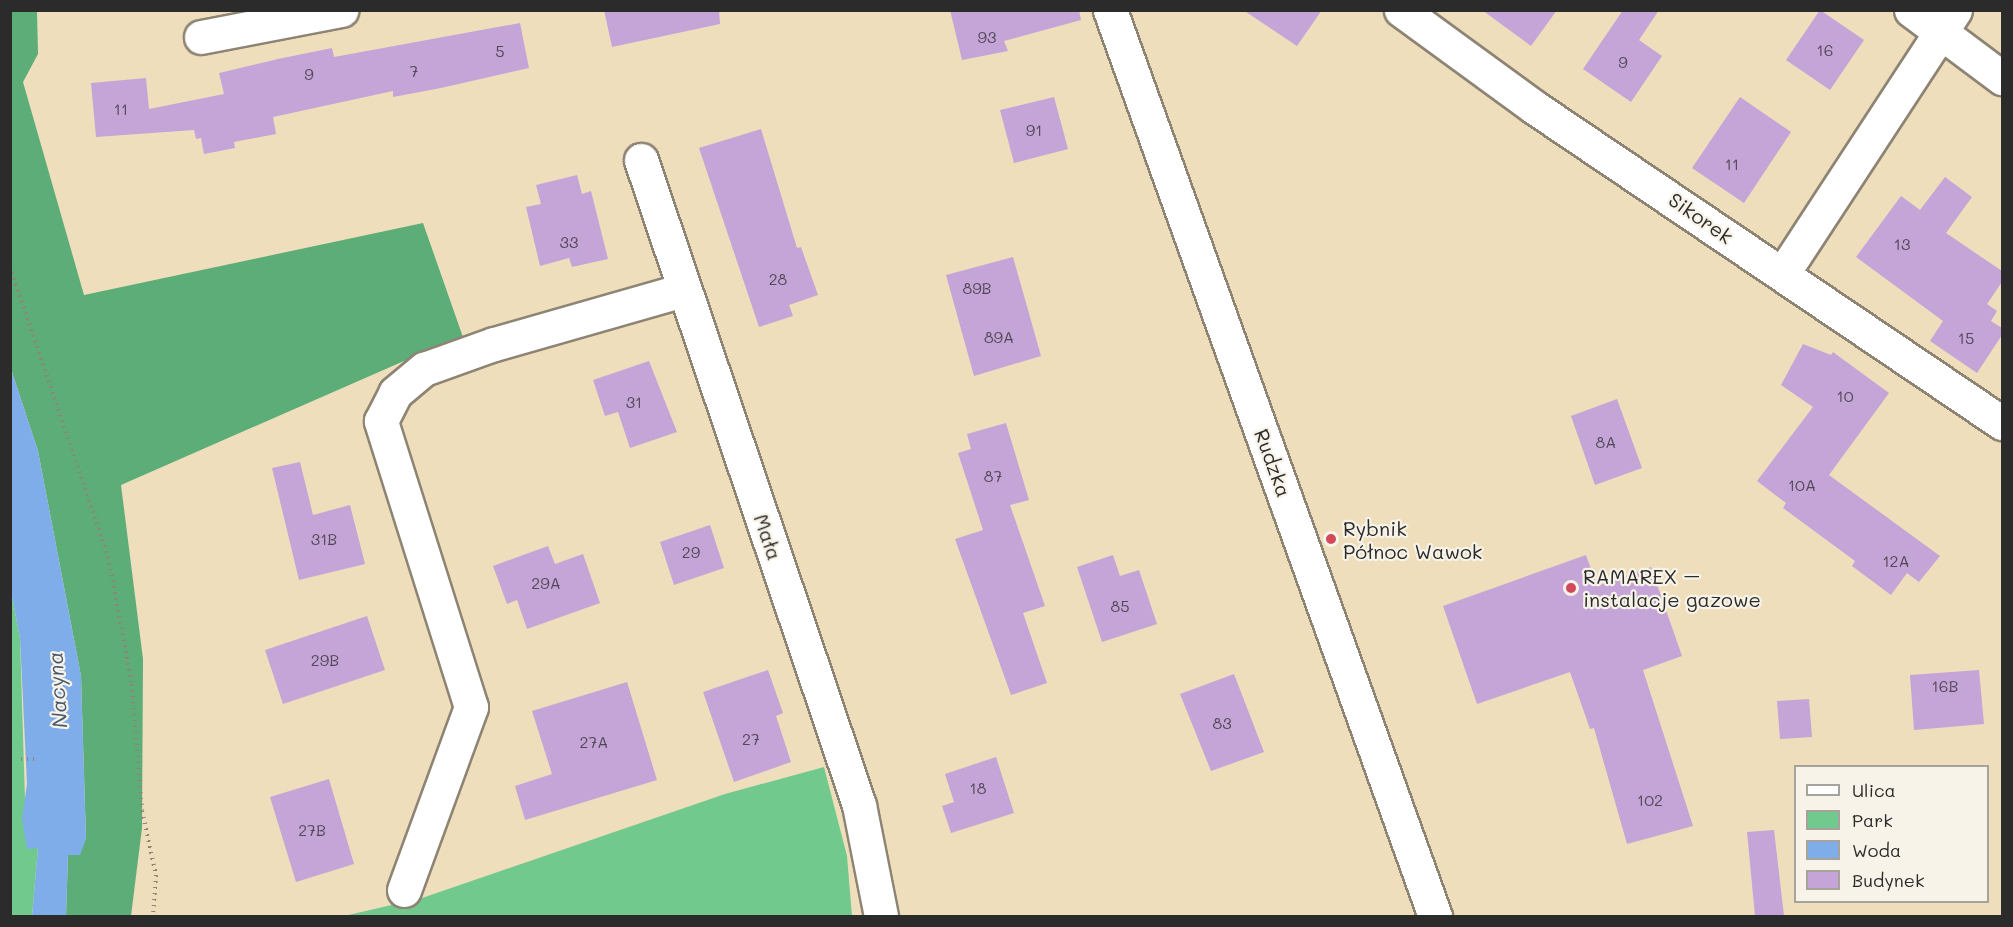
<!DOCTYPE html>
<html>
<head>
<meta charset="utf-8">
<style>
	body { margin:0 }
	#map { position:relative; width:2013px; height:927px; overflow:hidden; background:#efdebc; font-family:Mali,sans-serif }
	div>[style] { position:absolute }
	[style*='--x'] { left:calc(var(--x)*1px); top:calc(var(--y)*1px); width:calc(var(--w)*1px); rotate:calc(var(--a)*1deg) }
	.green>* { inset:0; background:#72c98e }
	.forest>* { inset:0; background:#5dad79 }
	.water>* { inset:0; background:#7fade9 }
	.building>* { inset:0; background:#c5a4d8 }
	.path>* { height:4px; margin-top:-2px; transform-origin:0; background:repeating-linear-gradient(90deg,#8d8474 0 1.5px,transparent 0 6px) }
	.roads { filter:drop-shadow(2px 0 #8d8474) drop-shadow(-2px 0 #8d8474) drop-shadow(0 2px #8d8474) drop-shadow(0 -2px #8d8474) }
	.minor>* { height:33px; margin:-16.5px; padding:0 16.5px; transform-origin:16.5px; border-radius:16.5px; background:#fff }
	.major>* { height:33px; margin:-16.5px; padding:0 16.5px; transform-origin:16.5px; border-radius:16.5px; background:#fff }
	.dots>* { width:16px; height:16px; translate:-50% -50%; box-sizing:border-box; border:3px solid #f7f3e8; border-radius:50% }
	span { translate:-50% -50%; white-space:nowrap; text-align:center; line-height:1.15; -webkit-text-stroke:4.5px #f7f3e8; paint-order:stroke }
	.number-label { font-size:16px; color:#524956 }
	.number-label span { -webkit-text-stroke-width:0 }
	.street-label { font-size:20px; color:#2b2b2b }
	.poi-label { font-size:20px; color:#2b2b2b }
	.left { translate:0 -50%; text-align:left }
	.water-label { font-size:21px; color:#48586e; font-style:italic }
	.frame { position:absolute; inset:0; border:12px solid #2b2b2b; pointer-events:none }
	.legend { position:absolute; left:1794px; top:765px; width:195px; height:138px; box-sizing:border-box; background:#f7f3e8; border:2px solid #a5a39c; margin:0; padding:8px 10px; list-style:none; font-size:18px; color:#2b2b2b }
	.legend li { display:flex; align-items:center; gap:12px; height:30px }
	.legend b { width:30px; border:2px solid #a5a39c }
</style>
</head>
<body>
<div id="map">
	<div class="green">
		<div style="clip-path:polygon(10px 586px,20px 638px,25px 799px,38px 848px,32px 916px,11px 916px)"></div>
		<div style="clip-path:polygon(824px 767px,847px 856px,852px 916px,344px 916px,422px 898px,725px 794px)"></div>
	</div>
	<div class="forest">
		<div style="clip-path:polygon(10px 11px,37px 11px,38px 54px,23px 82px,84px 295px,423px 223px,464px 340px,420px 354px,121px 485px,143px 659px,142px 828px,131px 916px,66px 916px,68px 854px,86px 839px,81px 676px,38px 451px,11px 369px)"></div>
	</div>
	<div class="water">
		<div style="clip-path:polygon(11px 369px,38px 451px,81px 676px,86px 839px,80px 855px,68px 855px,66px 916px,32px 916px,38px 848px,27px 849px,22px 819px,27px 784px,20px 638px,10px 586px)"></div>
	</div>
	<div class="building">
		<div style="clip-path:polygon(604px 10px,719px 10px,720px 24px,612px 47px)"></div>
		<div style="clip-path:polygon(950px 10px,1079px 10px,1081px 20px,1004px 41px,1008px 51px,962px 60px)"></div>
		<div style="clip-path:polygon(1243px 10px,1322px 10px,1297px 46px)"></div>
		<div style="clip-path:polygon(1482px 10px,1557px 10px,1531px 46px)"></div>
		<div style="clip-path:polygon(1623px 10px,1659px 10px,1639px 40px,1662px 56px,1631px 102px,1583px 69px)"></div>
		<div style="clip-path:polygon(1820px 10px,1864px 40px,1830px 90px,1786px 60px)"></div>
		<div style="clip-path:polygon(520px 23px,529px 68px,441px 88px,393px 97px,393px 91px,273px 117px,276px 134px,234px 142px,235px 148px,204px 154px,201px 138px,196px 139px,194px 130px,96px 137px,91px 83px,146px 78px,149px 109px,224px 94px,219px 73px,278px 59px,332px 48px,334px 57px)"></div>
		<div style="clip-path:polygon(1054px 97px,1068px 149px,1014px 163px,1000px 110px)"></div>
		<div style="clip-path:polygon(1740px 97px,1791px 132px,1744px 203px,1692px 168px)"></div>
		<div style="clip-path:polygon(761px 129px,797px 248px,801px 247px,818px 295px,789px 305px,793px 316px,759px 327px,699px 148px)"></div>
		<div style="clip-path:polygon(577px 175px,582px 194px,591px 191px,608px 259px,572px 267px,569px 258px,540px 266px,526px 207px,541px 204px,536px 185px)"></div>
		<div style="clip-path:polygon(1945px 177px,1972px 197px,1946px 233px,2002px 271px,2002px 282px,1987px 304px,1997px 311px,1991px 321px,2002px 328px,2002px 335px,1977px 373px,1930px 341px,1943px 321px,1856px 257px,1901px 196px,1920px 210px)"></div>
		<div style="clip-path:polygon(1013px 257px,1041px 356px,974px 376px,946px 275px)"></div>
		<div style="clip-path:polygon(1803px 344px,1831px 355px,1833px 352px,1889px 393px,1829px 475px,1940px 556px,1919px 582px,1907px 573px,1891px 595px,1852px 566px,1855px 561px,1783px 508px,1786px 503px,1757px 481px,1813px 407px,1781px 385px)"></div>
		<div style="clip-path:polygon(649px 361px,677px 432px,630px 448px,618px 412px,605px 416px,593px 380px)"></div>
		<div style="clip-path:polygon(1617px 399px,1642px 468px,1595px 485px,1571px 416px)"></div>
		<div style="clip-path:polygon(1006px 423px,1029px 500px,1010px 505px,1045px 606px,1023px 613px,1047px 683px,1011px 695px,955px 539px,983px 530px,958px 453px,971px 449px,967px 434px)"></div>
		<div style="clip-path:polygon(300px 462px,313px 515px,350px 505px,365px 564px,299px 580px,272px 468px)"></div>
		<div style="clip-path:polygon(710px 525px,724px 568px,674px 585px,660px 542px)"></div>
		<div style="clip-path:polygon(548px 546px,555px 564px,583px 554px,600px 603px,527px 629px,517px 600px,507px 604px,493px 566px)"></div>
		<div style="clip-path:polygon(1113px 555px,1120px 576px,1139px 570px,1157px 624px,1102px 642px,1077px 567px)"></div>
		<div style="clip-path:polygon(1586px 555px,1597px 586px,1651px 567px,1682px 656px,1643px 670px,1693px 826px,1627px 844px,1594px 728px,1590px 729px,1570px 672px,1477px 704px,1443px 606px)"></div>
		<div style="clip-path:polygon(367px 616px,385px 670px,283px 704px,265px 650px)"></div>
		<div style="clip-path:polygon(768px 670px,783px 713px,776px 716px,791px 762px,734px 782px,703px 692px)"></div>
		<div style="clip-path:polygon(1979px 670px,1984px 724px,1914px 730px,1910px 675px)"></div>
		<div style="clip-path:polygon(1234px 674px,1264px 752px,1211px 771px,1180px 694px)"></div>
		<div style="clip-path:polygon(627px 682px,657px 780px,525px 820px,515px 786px,552px 774px,532px 711px)"></div>
		<div style="clip-path:polygon(1809px 699px,1812px 737px,1780px 739px,1777px 701px)"></div>
		<div style="clip-path:polygon(996px 757px,1014px 813px,951px 833px,942px 806px,954px 802px,945px 774px)"></div>
		<div style="clip-path:polygon(329px 779px,354px 864px,296px 882px,270px 797px)"></div>
		<div style="clip-path:polygon(1774px 830px,1784px 916px,1755px 916px,1747px 832px)"></div>
	</div>
	<div class="path">
		<div style="--x:10;--y:267;--w:306;--a:71.3"></div>
		<div style="--x:108;--y:557;--w:129;--a:79.3"></div>
		<div style="--x:132;--y:684;--w:127;--a:85.5"></div>
		<div style="--x:142;--y:811;--w:66;--a:77.7"></div>
		<div style="--x:156;--y:875;--w:41;--a:94.2"></div>
		<div style="--x:21;--y:759;--w:17;--a:0"></div>
	</div>
	<div class="roads">
		<div class="minor">
			<div style="--x:1401;--y:10;--w:165;--a:36.1"></div>
			<div style="--x:1534;--y:107;--w:565;--a:34.03"></div>
			<div style="--x:1911;--y:10;--w:114;--a:36.8"></div>
			<div style="--x:201;--y:37;--w:143;--a:-10.9"></div>
			<div style="--x:641;--y:160;--w:681;--a:71.33"></div>
			<div style="--x:859;--y:805;--w:113;--a:78.8"></div>
			<div style="--x:1783;--y:273;--w:314;--a:-56.8"></div>
			<div style="--x:404;--y:890;--w:195;--a:-69.9"></div>
			<div style="--x:471;--y:707;--w:300;--a:-107.5"></div>
			<div style="--x:381;--y:421;--w:31;--a:-63"></div>
			<div style="--x:395;--y:393;--w:38;--a:-40"></div>
			<div style="--x:424;--y:369;--w:74;--a:-19.7"></div>
			<div style="--x:494;--y:344;--w:198;--a:-15.9"></div>
		</div>
		<div class="major">
			<div style="--x:1110;--y:10;--w:963;--a:70.27"></div>
		</div>
	</div>
	<div class="dots">
		<div style="left:1331px;top:539px;background:#d1495b"></div>
		<div style="left:1571px;top:588px;background:#d1495b"></div>
	</div>
	<div class="number-label">
		<span style="left:987px;top:37px">93</span>
		<span style="left:1825px;top:50px">16</span>
		<span style="left:500px;top:51px">5</span>
		<span style="left:1623px;top:62px">9</span>
		<span style="left:414px;top:71px">7</span>
		<span style="left:309px;top:74px">9</span>
		<span style="left:121px;top:109px">11</span>
		<span style="left:1034px;top:130px">91</span>
		<span style="left:1732px;top:164px">11</span>
		<span style="left:569px;top:242px">33</span>
		<span style="left:1902px;top:244px">13</span>
		<span style="left:778px;top:279px">28</span>
		<span style="left:977px;top:288px">89B</span>
		<span style="left:999px;top:337px">89A</span>
		<span style="left:1966px;top:338px">15</span>
		<span style="left:1845px;top:396px">10</span>
		<span style="left:634px;top:402px">31</span>
		<span style="left:1606px;top:442px">8A</span>
		<span style="left:993px;top:476px">87</span>
		<span style="left:1802px;top:485px">10A</span>
		<span style="left:324px;top:539px">31B</span>
		<span style="left:691px;top:552px">29</span>
		<span style="left:1896px;top:561px">12A</span>
		<span style="left:546px;top:583px">29A</span>
		<span style="left:1120px;top:606px">85</span>
		<span style="left:325px;top:660px">29B</span>
		<span style="left:1945px;top:686px">16B</span>
		<span style="left:1222px;top:723px">83</span>
		<span style="left:751px;top:739px">27</span>
		<span style="left:594px;top:742px">27A</span>
		<span style="left:978px;top:788px">18</span>
		<span style="left:1650px;top:800px">102</span>
		<span style="left:312px;top:830px">27B</span>
	</div>
	<div class="street-label">
		<span style="left:1701px;top:218px;rotate:35deg">Sikorek</span>
		<span style="left:1273px;top:463px;rotate:70deg">Rudzka</span>
		<span style="left:768px;top:537px;rotate:71deg">Mała</span>
	</div>
	<div class="poi-label">
		<span class="left" style="left:1343px;top:540px">Rybnik<br>Północ Wawok</span>
		<span class="left" style="left:1583px;top:588px">RAMAREX –<br>instalacje gazowe</span>
	</div>
	<div class="water-label">
		<span style="left:57px;top:690px;rotate:-94deg">Nacyna</span>
	</div>
	<div class="frame"></div>
	<ul class="legend">
	<li><b style="height:8px;background:#fff"></b>Ulica</li>
	<li><b style="height:16px;background:#72c98e"></b>Park</li>
	<li><b style="height:16px;background:#7fade9"></b>Woda</li>
	<li><b style="height:16px;background:#c5a4d8"></b>Budynek</li>
	</ul>
</div>
</body>
</html>
